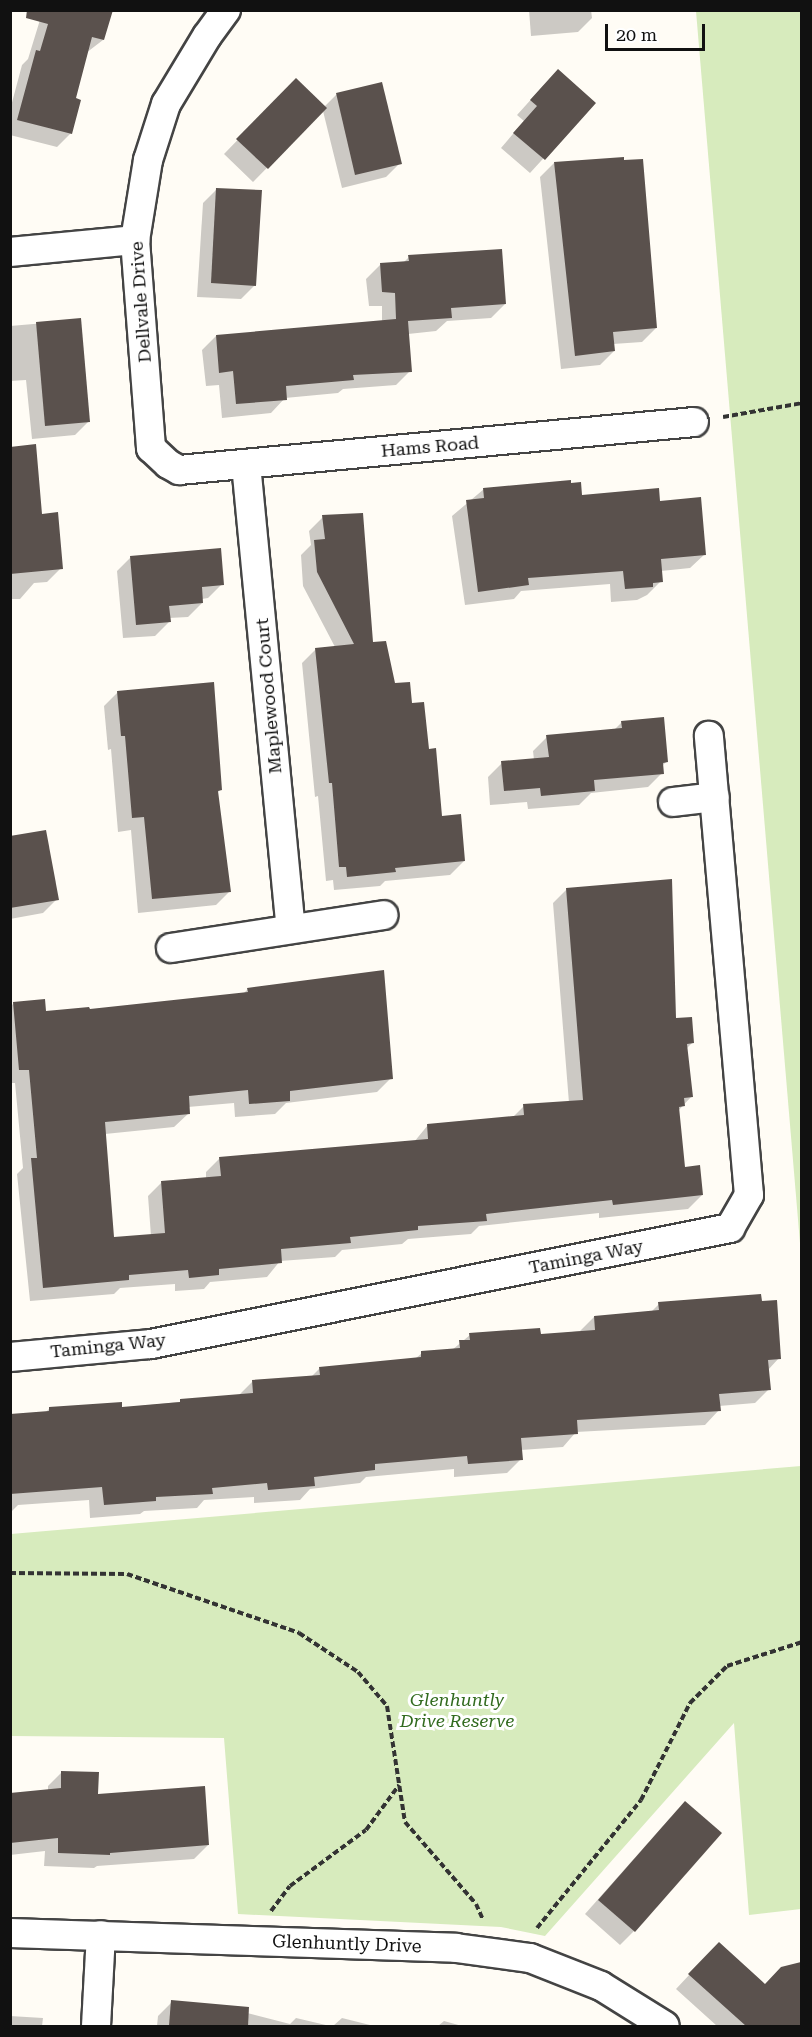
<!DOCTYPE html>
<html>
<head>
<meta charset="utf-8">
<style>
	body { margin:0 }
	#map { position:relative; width:812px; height:2037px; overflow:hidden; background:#fffcf5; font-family:"Roboto Serif",serif }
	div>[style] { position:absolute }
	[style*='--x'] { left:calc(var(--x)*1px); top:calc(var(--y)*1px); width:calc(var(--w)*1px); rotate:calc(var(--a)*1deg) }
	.green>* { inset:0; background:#d7ebbd }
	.shadow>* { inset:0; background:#0003 }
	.building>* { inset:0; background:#5a514d }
	.path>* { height:4px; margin-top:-2px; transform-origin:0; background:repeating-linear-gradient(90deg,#333 0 6px,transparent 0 9px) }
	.roads { filter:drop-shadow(2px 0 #444) drop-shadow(-2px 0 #444) drop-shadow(0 2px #444) drop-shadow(0 -2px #444) }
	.minor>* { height:28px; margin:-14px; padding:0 14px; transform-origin:14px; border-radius:14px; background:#fff }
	span { translate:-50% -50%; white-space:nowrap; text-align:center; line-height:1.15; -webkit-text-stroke:6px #fff; paint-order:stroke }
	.street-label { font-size:18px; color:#111 }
	.park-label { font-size:18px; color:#326b1f; font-style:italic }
	.frame { position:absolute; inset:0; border:12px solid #111; pointer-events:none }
	.scale { position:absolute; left:605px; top:24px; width:100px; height:27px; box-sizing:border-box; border:3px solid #111; border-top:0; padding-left:8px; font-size:18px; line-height:21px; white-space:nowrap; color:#111; -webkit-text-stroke:4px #fff; paint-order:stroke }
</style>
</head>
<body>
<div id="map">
	<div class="green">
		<div style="clip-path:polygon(696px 11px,801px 11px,801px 1255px)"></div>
		<div style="clip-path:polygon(801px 1466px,801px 1909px,749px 1915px,734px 1723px,545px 1936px,501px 1927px,238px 1914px,224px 1738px,11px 1736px,11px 1534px)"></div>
	</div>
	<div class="shadow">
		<div style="clip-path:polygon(43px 10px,111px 10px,103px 40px,86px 53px,74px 100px,71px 133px,57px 147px,10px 135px,10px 110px,22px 65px,28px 59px)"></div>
		<div style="clip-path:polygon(529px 10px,591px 10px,592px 18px,578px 32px,531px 36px)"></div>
		<div style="clip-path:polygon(296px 80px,324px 107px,336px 95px,381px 83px,400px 163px,386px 177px,342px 188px,323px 111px,253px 182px,224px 154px)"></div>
		<div style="clip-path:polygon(544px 85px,594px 103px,530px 173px,501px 148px,524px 121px,517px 115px)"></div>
		<div style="clip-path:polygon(554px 163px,656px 328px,642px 342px,613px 344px,614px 351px,600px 365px,561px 369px,540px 177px)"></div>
		<div style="clip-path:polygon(217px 189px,255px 285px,241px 299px,197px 297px,203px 203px)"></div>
		<div style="clip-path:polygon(409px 257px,505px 304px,491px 318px,447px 321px,436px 331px,408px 334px,410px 371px,396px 385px,343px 389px,338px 393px,285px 398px,271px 413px,222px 418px,219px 385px,206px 386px,202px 350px,216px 336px,382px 321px,382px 306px,369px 306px,366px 279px,380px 265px,403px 263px)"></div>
		<div style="clip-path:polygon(80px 320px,89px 421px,75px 435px,32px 439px,26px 380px,10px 381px,10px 326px)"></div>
		<div style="clip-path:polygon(10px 448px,61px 568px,47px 582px,34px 583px,20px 599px,10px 599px)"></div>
		<div style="clip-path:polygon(484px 489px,659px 503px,705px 554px,690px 568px,661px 571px,661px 581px,647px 595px,637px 600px,611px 602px,610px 584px,521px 591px,514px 599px,465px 605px,452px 516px)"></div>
		<div style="clip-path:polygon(323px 517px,372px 644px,394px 685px,411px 704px,427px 750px,441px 817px,464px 861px,450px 875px,385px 881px,380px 886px,334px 890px,333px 880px,326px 881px,318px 796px,315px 797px,302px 663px,316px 649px,335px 647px,303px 586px,301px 555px,311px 545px,309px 531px)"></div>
		<div style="clip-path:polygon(131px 557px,222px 584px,208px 598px,202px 599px,202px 603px,188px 617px,169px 618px,169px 622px,155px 636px,123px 638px,117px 571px)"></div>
		<div style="clip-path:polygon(118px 692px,221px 789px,217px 793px,230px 891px,216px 905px,138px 913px,131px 830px,118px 832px,111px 749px,108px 750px,104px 706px)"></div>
		<div style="clip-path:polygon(622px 722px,666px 762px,662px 766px,662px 773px,648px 787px,591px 793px,579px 805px,528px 809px,527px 802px,490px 805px,488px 777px,502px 763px,534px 760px,533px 751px,547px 737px,613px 731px)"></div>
		<div style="clip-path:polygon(10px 837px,57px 899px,43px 913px,10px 919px)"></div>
		<div style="clip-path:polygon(567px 889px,693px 1042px,686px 1049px,691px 1097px,677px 1112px,683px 1169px,702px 1195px,688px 1209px,599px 1218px,599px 1213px,479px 1226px,471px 1234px,408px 1239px,402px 1244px,342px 1250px,335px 1257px,280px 1261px,267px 1277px,210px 1282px,204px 1289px,175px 1291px,175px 1284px,120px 1288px,114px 1294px,30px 1301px,17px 1174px,23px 1168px,15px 1083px,10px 1083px,10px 1007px,14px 1003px,44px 1012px,88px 1011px,243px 994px,248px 989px,391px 1078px,377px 1092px,286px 1103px,275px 1114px,235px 1117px,234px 1103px,188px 1107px,189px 1113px,174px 1127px,105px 1134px,113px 1239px,151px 1236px,148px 1196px,162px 1182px,206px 1179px,206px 1172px,220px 1158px,414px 1142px,428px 1125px,512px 1118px,524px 1106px,569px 1103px,553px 903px)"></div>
		<div style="clip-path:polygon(659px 1304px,779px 1358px,768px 1370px,769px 1389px,755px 1403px,719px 1406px,719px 1410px,705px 1425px,576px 1432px,563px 1447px,521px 1450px,521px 1459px,507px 1473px,454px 1477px,454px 1469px,366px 1477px,360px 1483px,310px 1489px,300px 1500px,254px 1503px,254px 1497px,204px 1500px,197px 1508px,144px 1511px,140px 1514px,90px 1518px,89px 1500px,18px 1505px,10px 1513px,10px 1415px,45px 1413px,49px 1409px,120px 1408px,238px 1396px,253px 1381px,311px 1377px,320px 1368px,415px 1359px,422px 1353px,452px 1350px,470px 1335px,539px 1336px,580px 1331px,594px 1317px,650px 1313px)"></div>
		<div style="clip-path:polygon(62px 1772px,96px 1796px,208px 1845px,194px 1859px,97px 1866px,94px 1868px,44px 1866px,45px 1851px,10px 1855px,10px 1794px,48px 1791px,48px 1786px)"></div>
		<div style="clip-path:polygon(671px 1817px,634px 1931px,620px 1945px,585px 1914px)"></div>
		<div style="clip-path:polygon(705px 1958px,765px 1986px,782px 1969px,802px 1964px,802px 2026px,717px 2026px,676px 1989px)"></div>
		<div style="clip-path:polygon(172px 2002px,220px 2006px,290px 2024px,296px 2018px,330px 2026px,157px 2026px,158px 2016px)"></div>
		<div style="clip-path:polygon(10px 2016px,43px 2018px,42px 2026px,10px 2026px)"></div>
		<div style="clip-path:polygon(342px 2018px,374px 2026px,333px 2026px)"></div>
		<div style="clip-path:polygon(444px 2021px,462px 2026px,438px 2026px)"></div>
	</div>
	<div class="building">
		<div style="clip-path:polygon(27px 10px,113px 10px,104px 40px,92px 37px,76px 98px,81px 100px,72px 134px,17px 120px,36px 50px,40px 51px,48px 24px,26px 18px)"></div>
		<div style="clip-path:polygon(558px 69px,596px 103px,545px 160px,513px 133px,537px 106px,530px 100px)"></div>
		<div style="clip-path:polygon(296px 78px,327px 108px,268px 169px,236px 139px)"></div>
		<div style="clip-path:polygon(382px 82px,402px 164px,355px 175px,336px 93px)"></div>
		<div style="clip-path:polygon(624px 157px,624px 160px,643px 159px,657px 328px,613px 332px,615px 351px,575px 356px,554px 162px)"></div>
		<div style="clip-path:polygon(216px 188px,262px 190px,256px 286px,211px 283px)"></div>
		<div style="clip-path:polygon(502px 249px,506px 304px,451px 308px,452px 318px,408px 321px,412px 372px,353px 375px,354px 380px,286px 386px,287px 400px,236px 404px,233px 371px,219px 373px,216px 335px,396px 319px,395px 293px,382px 292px,380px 263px,409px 261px,408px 255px)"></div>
		<div style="clip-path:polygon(81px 318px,90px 422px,45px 426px,36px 322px)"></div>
		<div style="clip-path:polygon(36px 444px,42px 514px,58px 512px,63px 569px,10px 574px,10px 447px)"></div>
		<div style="clip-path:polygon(571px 480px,571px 483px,581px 482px,582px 495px,659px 488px,660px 501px,701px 497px,706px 555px,661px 559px,663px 582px,653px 583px,653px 587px,625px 589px,623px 571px,528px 578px,529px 585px,478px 592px,466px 500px,484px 498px,483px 488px)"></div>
		<div style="clip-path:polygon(363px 513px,373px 642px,386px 641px,395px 683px,410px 682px,412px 703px,424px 702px,429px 749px,436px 748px,442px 816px,461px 814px,465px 861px,395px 868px,396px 872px,347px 877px,346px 867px,339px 867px,332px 783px,329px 783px,315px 648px,354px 644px,317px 572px,314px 540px,325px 539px,322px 515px)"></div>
		<div style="clip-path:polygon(221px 548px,224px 585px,202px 587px,203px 603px,169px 606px,171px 622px,136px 625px,130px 556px)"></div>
		<div style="clip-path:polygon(214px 682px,222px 790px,218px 791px,231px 892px,152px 899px,144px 817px,132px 818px,125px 736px,121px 736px,117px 691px)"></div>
		<div style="clip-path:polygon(664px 717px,668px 762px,663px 763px,664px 774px,594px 780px,595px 791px,541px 796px,540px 788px,504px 791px,501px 761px,549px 757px,546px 735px,622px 728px,621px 721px)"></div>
		<div style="clip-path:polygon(46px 830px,59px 900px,10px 908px,10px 836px)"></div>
		<div style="clip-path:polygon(672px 879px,676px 1018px,692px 1017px,694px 1043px,687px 1044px,693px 1097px,684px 1098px,685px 1106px,679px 1107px,685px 1167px,700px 1165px,703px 1195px,613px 1205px,612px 1200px,486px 1214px,487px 1221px,418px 1226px,418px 1230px,350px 1237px,351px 1243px,281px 1249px,282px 1263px,219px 1269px,219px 1275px,189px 1278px,188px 1270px,129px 1275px,129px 1280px,43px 1288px,31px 1158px,37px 1158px,29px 1070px,19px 1070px,13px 1002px,45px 999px,46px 1011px,89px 1007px,90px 1009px,248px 992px,247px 988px,384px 970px,393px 1079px,290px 1091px,290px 1101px,249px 1104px,248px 1090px,189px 1096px,190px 1114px,105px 1122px,114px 1237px,165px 1233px,161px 1181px,221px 1176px,219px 1157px,428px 1139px,427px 1124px,524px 1115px,523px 1104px,583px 1100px,566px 888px)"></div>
		<div style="clip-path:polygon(761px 1294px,762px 1301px,777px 1300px,781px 1359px,768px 1360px,771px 1390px,719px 1394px,721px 1411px,577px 1420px,578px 1434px,521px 1438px,523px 1460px,468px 1464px,467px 1456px,375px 1464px,375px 1470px,314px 1477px,315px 1486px,268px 1490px,267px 1483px,212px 1488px,213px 1494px,156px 1497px,156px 1501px,104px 1505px,102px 1487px,10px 1494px,10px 1414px,49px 1411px,49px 1407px,122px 1402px,122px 1407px,180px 1402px,180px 1399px,253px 1393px,252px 1380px,320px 1375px,319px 1367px,421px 1357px,421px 1351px,460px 1348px,459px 1340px,470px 1340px,469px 1333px,540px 1328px,541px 1334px,595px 1330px,594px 1316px,659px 1310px,658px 1302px)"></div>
		<div style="clip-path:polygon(61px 1771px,99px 1772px,98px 1794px,205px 1786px,209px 1845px,110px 1853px,110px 1855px,58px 1853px,58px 1838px,10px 1843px,10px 1793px,61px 1788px)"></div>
		<div style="clip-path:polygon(685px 1801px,722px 1833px,635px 1932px,598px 1900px)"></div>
		<div style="clip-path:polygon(719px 1942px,765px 1984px,781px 1967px,801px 1962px,801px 2026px,746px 2026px,688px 1974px)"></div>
		<div style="clip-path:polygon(171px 2000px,249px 2007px,248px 2026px,169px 2026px)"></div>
	</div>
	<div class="path">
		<div style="--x:723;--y:417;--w:80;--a:-10"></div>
		<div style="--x:10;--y:1573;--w:117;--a:0.5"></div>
		<div style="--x:127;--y:1574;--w:182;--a:18.9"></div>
		<div style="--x:299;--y:1633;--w:71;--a:33.5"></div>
		<div style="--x:358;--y:1672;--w:45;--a:49.5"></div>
		<div style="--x:387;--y:1706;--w:117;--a:81.2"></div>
		<div style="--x:405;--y:1822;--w:108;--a:49.1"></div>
		<div style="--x:476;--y:1904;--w:17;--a:66"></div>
		<div style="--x:271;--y:1911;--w:31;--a:-53"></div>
		<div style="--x:290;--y:1886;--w:94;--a:-36.4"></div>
		<div style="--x:366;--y:1830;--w:56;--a:-53.7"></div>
		<div style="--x:537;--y:1928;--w:165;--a:-50.9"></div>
		<div style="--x:641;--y:1800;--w:109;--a:-63.2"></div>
		<div style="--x:690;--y:1703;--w:52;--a:-45"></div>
		<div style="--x:727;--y:1666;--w:79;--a:-17.7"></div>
	</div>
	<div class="roads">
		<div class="minor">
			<div style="--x:226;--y:10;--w:32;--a:126"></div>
			<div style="--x:207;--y:36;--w:79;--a:121.1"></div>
			<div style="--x:166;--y:104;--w:59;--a:107.8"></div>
			<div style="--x:148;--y:160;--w:81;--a:99.2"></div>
			<div style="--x:135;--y:240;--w:209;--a:85.6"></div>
			<div style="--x:151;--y:448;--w:23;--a:43"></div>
			<div style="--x:168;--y:464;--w:13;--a:29"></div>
			<div style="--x:179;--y:470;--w:517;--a:-5.32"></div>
			<div style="--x:10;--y:252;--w:126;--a:-5.5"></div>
			<div style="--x:246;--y:464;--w:466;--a:84.5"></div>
			<div style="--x:673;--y:802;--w:42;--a:-6.8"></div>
			<div style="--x:171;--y:948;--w:215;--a:-8.8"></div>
			<div style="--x:10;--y:1357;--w:142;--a:-5.3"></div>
			<div style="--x:151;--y:1344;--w:591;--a:-11.33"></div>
			<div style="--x:730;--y:1228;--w:38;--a:-60"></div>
			<div style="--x:749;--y:1195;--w:461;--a:-95"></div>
			<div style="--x:10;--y:1933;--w:446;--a:1.9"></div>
			<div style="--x:456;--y:1948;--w:75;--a:7.7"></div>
			<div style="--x:530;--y:1958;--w:76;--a:21.5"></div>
			<div style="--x:601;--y:1986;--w:75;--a:32"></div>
			<div style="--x:96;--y:2026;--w:91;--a:-86.9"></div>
		</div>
	</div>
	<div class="street-label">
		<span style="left:141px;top:302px;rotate:-94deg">Dellvale Drive</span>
		<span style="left:430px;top:447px;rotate:-5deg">Hams Road</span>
		<span style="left:269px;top:696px;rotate:-95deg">Maplewood Court</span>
		<span style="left:586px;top:1257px;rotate:-11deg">Taminga Way</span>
		<span style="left:108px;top:1346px;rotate:-6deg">Taminga Way</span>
		<span style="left:347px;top:1944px;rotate:2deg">Glenhuntly Drive</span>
	</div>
	<div class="park-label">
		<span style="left:457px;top:1711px">Glenhuntly<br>Drive Reserve</span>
	</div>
	<div class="frame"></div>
	<div class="scale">20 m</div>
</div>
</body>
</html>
